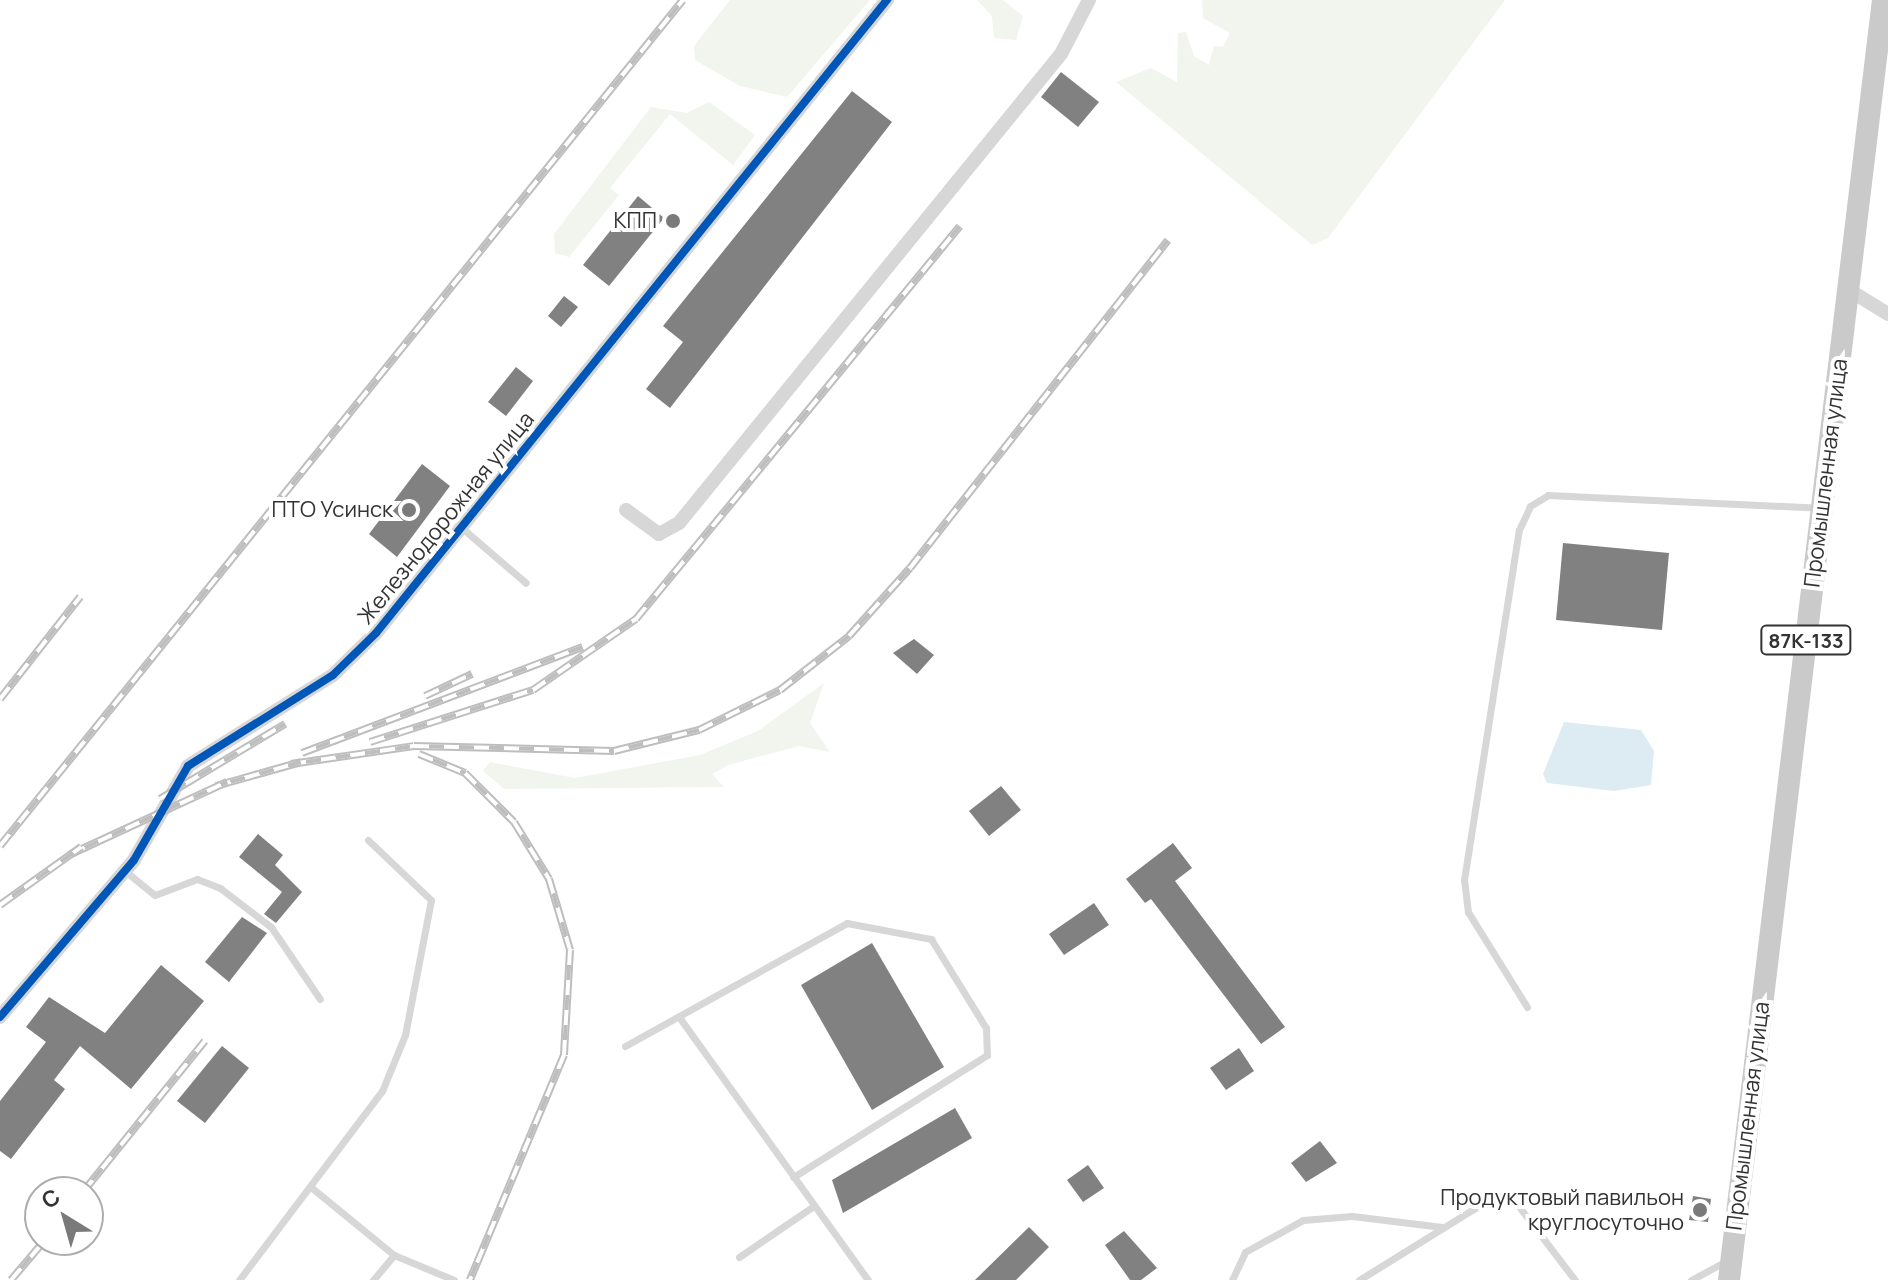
<!DOCTYPE html>
<html>
<head>
<meta charset="utf-8">
<style>
	body { margin:0 }
	#map { position:relative; width:1888px; height:1280px; overflow:hidden; background:#fff; font-family:Manrope,sans-serif }
	div>[style] { position:absolute }
	[style*='--x'] { left:calc(var(--x)*1px); top:calc(var(--y)*1px); width:calc(var(--w)*1px); rotate:calc(var(--a)*1deg) }
	.green>* { inset:0; background:#f1f5ed }
	.water>* { inset:0; background:#ddebf3 }
	.building>* { inset:0; background:#818181 }
	.lane>* { height:7px; margin:-3.5px; padding:0 3.5px; transform-origin:3.5px; border-radius:3.5px; background:#d7d7d7 }
	.street>* { height:14px; margin:-7px; padding:0 7px; transform-origin:7px; border-radius:7px; background:#d7d7d7 }
	.primary>* { height:22px; margin:-11px; padding:0 11px; transform-origin:11px; border-radius:11px; background:#cacaca }
	.rail>* { height:8px; margin-top:-4px; transform-origin:0; background:repeating-linear-gradient(90deg,#fff 0 15px,#bebebe 0 30px); box-sizing:border-box; border-block:2px solid #bebebe }
	.cycleway>* { height:8px; margin:-4px; padding:0 4px; transform-origin:4px; border-radius:4px; background:#0057b8 }
	.dots>* { width:22px; height:22px; translate:-50% -50%; box-sizing:border-box; border:4px solid #fff; border-radius:50% }
	span { translate:-50% -50%; white-space:nowrap; text-align:center; line-height:1.15; -webkit-text-stroke:8px #fff; paint-order:stroke }
	.shield-label span { padding:2px 6px; background:#fff; border:2px solid; border-radius:6px; -webkit-text-stroke-width:0 }
	.shield-label { font-size:20px; color:#333; font-weight:700 }
	.poi-label { font-size:22px; color:#333 }
	.right { translate:-100% -50%; text-align:right }
	.street-label { font-size:22px; color:#333 }
	.north { position:absolute; left:24px; top:1176px; width:80px; height:80px; box-sizing:border-box; background:#fff; border:2px solid #adadad; border-radius:50%; rotate:323deg; font-size:22px; font-weight:700; line-height:32px; text-align:center; color:#333 }
	.north::after { content:''; display:block; margin:auto; width:28px; height:36px; background:#7a7a7a; clip-path:polygon(50% 0,100% 100%,50% 72%,0 100%) }
</style>
</head>
<body>
<div id="map">
	<div class="green">
		<div style="clip-path:polygon(730px 0,870px 0,787px 97px,740px 86px,695px 60px,694px 46px)"></div>
		<div style="clip-path:polygon(977px 0,1003px 0,1023px 16px,1016px 40px,994px 38px,992px 16px)"></div>
		<div style="clip-path:polygon(1202px 0,1505px 0,1328px 238px,1312px 245px,1116px 82px,1151px 68px,1177px 82px,1178px 33px,1186px 32px,1194px 56px,1209px 65px,1214px 46px,1223px 47px,1230px 33px,1203px 18px)"></div>
		<div style="clip-path:polygon(709px 102px,755px 135px,733px 165px,670px 114px,610px 188px,619px 195px,569px 257px,555px 253px,554px 234px,651px 107px,687px 113px)"></div>
		<div style="clip-path:polygon(824px 683px,810px 723px,830px 752px,799px 746px,728px 765px,712px 774px,724px 787px,504px 789px,483px 771px,490px 762px,575px 778px,700px 755px,758px 731px)"></div>
	</div>
	<div class="water">
		<div style="clip-path:polygon(1564px 722px,1641px 730px,1654px 751px,1651px 785px,1614px 791px,1547px 783px,1543px 774px)"></div>
	</div>
	<div class="building">
		<div style="clip-path:polygon(1061px 72px,1099px 102px,1078px 127px,1041px 97px)"></div>
		<div style="clip-path:polygon(852px 91px,892px 122px,670px 408px,646px 389px,683px 342px,663px 326px)"></div>
		<div style="clip-path:polygon(638px 196px,664px 218px,609px 286px,583px 265px)"></div>
		<div style="clip-path:polygon(564px 296px,578px 307px,561px 327px,548px 316px)"></div>
		<div style="clip-path:polygon(516px 367px,533px 381px,506px 416px,488px 402px)"></div>
		<div style="clip-path:polygon(422px 464px,450px 486px,397px 557px,369px 534px)"></div>
		<div style="clip-path:polygon(1563px 543px,1669px 553px,1662px 630px,1556px 620px)"></div>
		<div style="clip-path:polygon(914px 639px,934px 655px,917px 674px,893px 653px)"></div>
		<div style="clip-path:polygon(1001px 786px,1021px 810px,989px 836px,969px 811px)"></div>
		<div style="clip-path:polygon(258px 834px,283px 855px,275px 865px,302px 892px,276px 923px,264px 914px,282px 892px,239px 857px)"></div>
		<div style="clip-path:polygon(1173px 843px,1192px 868px,1175px 881px,1285px 1027px,1261px 1044px,1151px 899px,1145px 903px,1126px 879px)"></div>
		<div style="clip-path:polygon(1094px 903px,1109px 925px,1064px 955px,1049px 934px)"></div>
		<div style="clip-path:polygon(242px 917px,267px 933px,229px 982px,205px 962px)"></div>
		<div style="clip-path:polygon(872px 943px,944px 1067px,872px 1110px,801px 985px)"></div>
		<div style="clip-path:polygon(161px 965px,204px 1001px,131px 1089px,80px 1046px,54px 1080px,65px 1089px,11px 1159px,0 1151px,0 1101px,46px 1042px,26px 1027px,49px 997px,105px 1033px)"></div>
		<div style="clip-path:polygon(222px 1046px,249px 1068px,205px 1123px,177px 1101px)"></div>
		<div style="clip-path:polygon(1239px 1048px,1254px 1071px,1226px 1090px,1210px 1068px)"></div>
		<div style="clip-path:polygon(955px 1108px,972px 1138px,843px 1213px,832px 1180px)"></div>
		<div style="clip-path:polygon(1320px 1141px,1337px 1163px,1306px 1182px,1291px 1163px)"></div>
		<div style="clip-path:polygon(1088px 1165px,1104px 1188px,1083px 1202px,1067px 1180px)"></div>
		<div style="clip-path:polygon(1693px 1196px,1711px 1199px,1708px 1222px,1689px 1220px)"></div>
		<div style="clip-path:polygon(1029px 1227px,1049px 1247px,1016px 1280px,975px 1280px)"></div>
		<div style="clip-path:polygon(1124px 1231px,1157px 1268px,1141px 1280px,1130px 1280px,1105px 1245px)"></div>
	</div>
	<div class="lane">
		<div style="--x:462;--y:528;--w:84;--a:40.7"></div>
		<div style="--x:125;--y:871;--w:38;--a:39"></div>
		<div style="--x:155;--y:895;--w:45;--a:-20.9"></div>
		<div style="--x:197;--y:879;--w:25;--a:21"></div>
		<div style="--x:220;--y:888;--w:64;--a:37.4"></div>
		<div style="--x:271;--y:927;--w:87;--a:55.8"></div>
		<div style="--x:1527;--y:1007;--w:112;--a:-121.8"></div>
		<div style="--x:1468;--y:912;--w:32;--a:-97"></div>
		<div style="--x:1464;--y:880;--w:354;--a:-81.1"></div>
		<div style="--x:1519;--y:530;--w:26;--a:-65"></div>
		<div style="--x:1530;--y:506;--w:21;--a:-31"></div>
		<div style="--x:1548;--y:495;--w:272;--a:2.7"></div>
		<div style="--x:679;--y:1017;--w:324;--a:54.3"></div>
		<div style="--x:625;--y:1046;--w:254;--a:-29"></div>
		<div style="--x:847;--y:923;--w:86;--a:10.8"></div>
		<div style="--x:931;--y:939;--w:105;--a:58.3"></div>
		<div style="--x:986;--y:1028;--w:27;--a:88"></div>
		<div style="--x:987;--y:1055;--w:229;--a:147.8"></div>
		<div style="--x:312;--y:1188;--w:106;--a:39.3"></div>
		<div style="--x:394;--y:1255;--w:33;--a:130"></div>
		<div style="--x:394;--y:1255;--w:65;--a:22.6"></div>
		<div style="--x:739;--y:1257;--w:88;--a:-34.4"></div>
		<div style="--x:239;--y:1280;--w:237;--a:-52.9"></div>
		<div style="--x:382;--y:1091;--w:61;--a:-67.7"></div>
		<div style="--x:405;--y:1035;--w:137;--a:-79.1"></div>
		<div style="--x:431;--y:900;--w:87;--a:-136.4"></div>
		<div style="--x:1232;--y:1280;--w:31;--a:-65"></div>
		<div style="--x:1245;--y:1252;--w:66;--a:-28.9"></div>
		<div style="--x:1303;--y:1220;--w:49;--a:-4.7"></div>
		<div style="--x:1352;--y:1216;--w:91;--a:7"></div>
		<div style="--x:1359;--y:1280;--w:137;--a:-31.8"></div>
		<div style="--x:1475;--y:1208;--w:32;--a:-14"></div>
		<div style="--x:1506;--y:1200;--w:12;--a:20"></div>
		<div style="--x:1517;--y:1204;--w:96;--a:52.7"></div>
		<div style="--x:1691;--y:1280;--w:42;--a:-28.4"></div>
	</div>
	<div class="street">
		<div style="--x:1849;--y:290;--w:46;--a:31.6"></div>
		<div style="--x:626;--y:510;--w:41;--a:36"></div>
		<div style="--x:659;--y:534;--w:23;--a:-29"></div>
		<div style="--x:679;--y:523;--w:605;--a:-50.84"></div>
		<div style="--x:1061;--y:54;--w:61;--a:-62.6"></div>
		<div style="--x:0;--y:1017;--w:206;--a:-49.5"></div>
		<div style="--x:134;--y:860;--w:108;--a:-60.1"></div>
		<div style="--x:188;--y:766;--w:171;--a:-32.1"></div>
		<div style="--x:333;--y:675;--w:60;--a:-44.3"></div>
		<div style="--x:376;--y:633;--w:814;--a:-51.09"></div>
	</div>
	<div class="primary">
		<div style="--x:1729;--y:1280;--w:1289;--a:-83.14"></div>
	</div>
	<div class="rail">
		<div style="--x:425;--y:696;--w:52;--a:-25.1"></div>
		<div style="--x:0;--y:699;--w:130;--a:-51.9"></div>
		<div style="--x:370;--y:742;--w:171;--a:-17.7"></div>
		<div style="--x:533;--y:690;--w:125;--a:-34.6"></div>
		<div style="--x:636;--y:619;--w:509;--a:-50.5"></div>
		<div style="--x:302;--y:753;--w:300;--a:-20.7"></div>
		<div style="--x:419;--y:754;--w:50;--a:22.4"></div>
		<div style="--x:465;--y:773;--w:69;--a:45"></div>
		<div style="--x:514;--y:822;--w:67;--a:58.4"></div>
		<div style="--x:549;--y:879;--w:74;--a:73.5"></div>
		<div style="--x:570;--y:950;--w:105;--a:93.3"></div>
		<div style="--x:564;--y:1055;--w:244;--a:112.7"></div>
		<div style="--x:291;--y:764;--w:124;--a:-8.3"></div>
		<div style="--x:414;--y:746;--w:200;--a:1.4"></div>
		<div style="--x:614;--y:751;--w:88;--a:-13.9"></div>
		<div style="--x:699;--y:730;--w:90;--a:-26.3"></div>
		<div style="--x:780;--y:690;--w:88;--a:-38"></div>
		<div style="--x:849;--y:636;--w:91;--a:-48.1"></div>
		<div style="--x:910;--y:568;--w:417;--a:-51.8"></div>
		<div style="--x:216;--y:786;--w:88;--a:-15.8"></div>
		<div style="--x:160;--y:799;--w:146;--a:-31"></div>
		<div style="--x:0;--y:846;--w:1087;--a:-51.09"></div>
		<div style="--x:71;--y:854;--w:172;--a:-24.8"></div>
		<div style="--x:0;--y:905;--w:100;--a:-35.6"></div>
		<div style="--x:83;--y:1192;--w:194;--a:-51.1"></div>
		<div style="--x:11;--y:1280;--w:52;--a:-49.6"></div>
	</div>
	<div class="cycleway">
		<div style="--x:0;--y:1017;--w:206;--a:-49.5"></div>
		<div style="--x:134;--y:860;--w:108;--a:-60.1"></div>
		<div style="--x:188;--y:766;--w:171;--a:-32.1"></div>
		<div style="--x:333;--y:675;--w:60;--a:-44.3"></div>
		<div style="--x:376;--y:633;--w:814;--a:-51.09"></div>
	</div>
	<div class="dots">
		<div style="left:673px;top:221px;background:#7a7a7a"></div>
		<div style="left:409px;top:510px;background:#7a7a7a"></div>
		<div style="left:1700px;top:1210px;background:#7a7a7a"></div>
	</div>
	<div class="shield-label">
		<span style="left:1806px;top:640px">87К-133</span>
	</div>
	<div class="poi-label">
		<span class="right" style="left:657px;top:221px">КПП</span>
		<span class="right" style="left:393px;top:510px">ПТО Усинск</span>
		<span class="right" style="left:1684px;top:1210px">Продуктовый павильон<br>круглосуточно</span>
	</div>
	<div class="street-label">
		<span style="left:1826px;top:473px;rotate:-83deg">Промышленная улица</span>
		<span style="left:446px;top:518px;rotate:-51deg">Железнодорожная улица</span>
		<span style="left:1748px;top:1116px;rotate:-83deg">Промышленная улица</span>
	</div>
	<div class="north">С</div>
</div>
</body>
</html>
